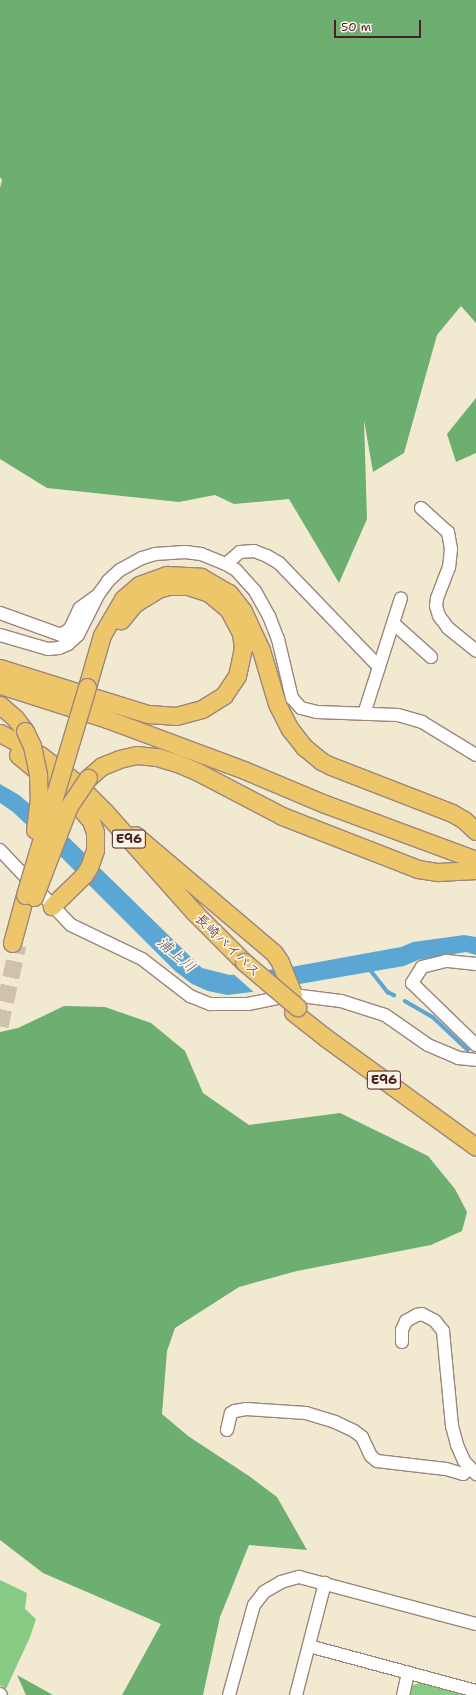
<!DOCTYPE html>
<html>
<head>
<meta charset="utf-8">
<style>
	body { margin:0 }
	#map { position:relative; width:476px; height:1695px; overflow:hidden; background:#f2ead0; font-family:"Shantell Sans","Klee One",sans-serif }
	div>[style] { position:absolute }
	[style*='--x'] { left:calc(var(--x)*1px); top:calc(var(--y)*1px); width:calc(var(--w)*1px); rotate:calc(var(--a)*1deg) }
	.green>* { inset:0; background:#87ca83 }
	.forest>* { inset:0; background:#6dae71 }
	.water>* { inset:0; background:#5ba6d3 }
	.pier>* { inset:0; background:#f2ead0 }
	.stream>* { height:3.5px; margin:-1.75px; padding:0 1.75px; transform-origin:1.75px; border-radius:1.75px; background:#5ba6d3 }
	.highway-tunnel>* { height:17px; margin-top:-8.5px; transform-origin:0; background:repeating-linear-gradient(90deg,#d0c1af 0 17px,transparent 0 25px) }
	.roads { filter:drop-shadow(1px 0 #9e847e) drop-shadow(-1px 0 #9e847e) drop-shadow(0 1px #9e847e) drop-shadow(0 -1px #9e847e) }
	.minor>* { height:12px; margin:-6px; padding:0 6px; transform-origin:6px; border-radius:6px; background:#fff }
	.highway>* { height:17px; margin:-8.5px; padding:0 8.5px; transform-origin:8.5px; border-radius:8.5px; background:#ecc669 }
	.bridges { filter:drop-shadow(1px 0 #9e847e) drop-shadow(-1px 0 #9e847e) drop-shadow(0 1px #9e847e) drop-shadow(0 -1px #9e847e) }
	.highway-bridge>* { height:17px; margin:-8.5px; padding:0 8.5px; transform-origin:8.5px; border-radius:8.5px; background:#ecc669 }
	span { translate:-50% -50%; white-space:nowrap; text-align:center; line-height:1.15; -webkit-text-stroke:3.5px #fcf5e5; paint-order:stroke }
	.shield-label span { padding:1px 3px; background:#fcf5e5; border:1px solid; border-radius:3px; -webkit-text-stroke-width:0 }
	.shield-label { font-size:13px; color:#4a1f2b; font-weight:700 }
	.street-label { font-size:14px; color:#4a1f2b }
	.water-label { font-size:15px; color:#51556e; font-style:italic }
	.scale { position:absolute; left:334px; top:20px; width:87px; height:18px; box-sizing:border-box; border:2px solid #4a1f2b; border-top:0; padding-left:5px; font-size:12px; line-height:14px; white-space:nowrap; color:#4a1f2b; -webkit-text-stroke:3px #fcf5e5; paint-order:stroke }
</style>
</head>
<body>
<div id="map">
	<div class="green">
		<div style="clip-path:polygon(0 1580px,27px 1593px,25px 1609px,36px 1619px,30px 1637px,6px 1689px,0 1685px)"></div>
		<div style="clip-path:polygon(420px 1683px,465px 1695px,408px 1695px,410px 1686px)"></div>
	</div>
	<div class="forest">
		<div style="clip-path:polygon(0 0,476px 0,476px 323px,461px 306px,437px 335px,404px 453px,373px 472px,364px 420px,367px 519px,339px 583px,289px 499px,234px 504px,215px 495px,179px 502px,47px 488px,0 459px,0 188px,2px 180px,0 177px)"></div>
		<div style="clip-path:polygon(476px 398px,476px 453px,456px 462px,447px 434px)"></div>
		<div style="clip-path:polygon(64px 1006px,105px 1007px,151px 1023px,185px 1051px,203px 1093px,249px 1125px,340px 1113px,428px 1156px,455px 1189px,467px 1212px,462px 1231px,431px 1245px,297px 1271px,239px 1287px,175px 1328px,167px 1351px,162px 1414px,188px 1436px,249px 1476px,277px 1497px,307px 1550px,249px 1545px,220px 1617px,203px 1695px,122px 1695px,161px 1624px,43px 1573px,0 1540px,0 1032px,18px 1028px)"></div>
		<div style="clip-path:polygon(17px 1675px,53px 1695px,26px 1695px)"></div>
	</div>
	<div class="water">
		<div style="clip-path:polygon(0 784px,19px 795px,67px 836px,202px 968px,230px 975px,291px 967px,401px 947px,413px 942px,464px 935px,476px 937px,476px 955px,466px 952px,418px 960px,404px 966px,259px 991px,227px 995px,208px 991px,192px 984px,175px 971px,60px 856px,13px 812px,0 803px)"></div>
	</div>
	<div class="pier">
		<div style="clip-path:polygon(265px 968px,287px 987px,283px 986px,256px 994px,231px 972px)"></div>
	</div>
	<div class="stream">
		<div style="--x:369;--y:968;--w:31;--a:52"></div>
		<div style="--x:388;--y:992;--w:7;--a:27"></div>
		<div style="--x:405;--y:1001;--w:32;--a:30"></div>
		<div style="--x:433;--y:1017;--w:48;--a:43.3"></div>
	</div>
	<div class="highway-tunnel">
		<div style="--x:0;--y:1026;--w:83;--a:-77.5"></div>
	</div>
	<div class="roads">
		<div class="minor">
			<div style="--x:421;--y:508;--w:36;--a:42"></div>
			<div style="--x:448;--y:532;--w:17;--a:80"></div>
			<div style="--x:451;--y:549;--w:18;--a:96"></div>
			<div style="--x:449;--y:567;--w:34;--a:111"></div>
			<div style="--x:437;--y:599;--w:7;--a:98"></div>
			<div style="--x:436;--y:606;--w:10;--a:73"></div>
			<div style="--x:439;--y:616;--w:15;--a:53"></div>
			<div style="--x:448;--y:628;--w:36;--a:39"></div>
			<div style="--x:226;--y:564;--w:18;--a:-41"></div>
			<div style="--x:240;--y:552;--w:14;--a:-4"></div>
			<div style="--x:254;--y:551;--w:14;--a:21"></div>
			<div style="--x:267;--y:556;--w:14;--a:30"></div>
			<div style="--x:279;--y:563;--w:144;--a:46.1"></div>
			<div style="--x:379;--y:667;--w:49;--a:107.7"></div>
			<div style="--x:0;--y:613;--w:65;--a:19.8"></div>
			<div style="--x:61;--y:635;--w:11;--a:-34"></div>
			<div style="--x:70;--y:629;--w:23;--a:-65"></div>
			<div style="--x:80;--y:608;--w:19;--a:-36"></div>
			<div style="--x:393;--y:623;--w:51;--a:41.8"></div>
			<div style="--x:0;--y:635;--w:50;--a:16.3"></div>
			<div style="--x:48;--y:649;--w:11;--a:-5"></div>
			<div style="--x:59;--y:648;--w:10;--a:-24"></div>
			<div style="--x:68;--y:644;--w:13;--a:-42"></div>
			<div style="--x:78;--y:635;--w:45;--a:-63.4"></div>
			<div style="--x:98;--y:595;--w:17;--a:-54"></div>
			<div style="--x:108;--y:581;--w:16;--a:-43"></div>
			<div style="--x:120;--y:570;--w:25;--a:-29"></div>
			<div style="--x:142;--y:558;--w:14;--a:-17"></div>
			<div style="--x:155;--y:554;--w:30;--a:-4"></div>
			<div style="--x:185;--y:552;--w:16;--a:7"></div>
			<div style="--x:201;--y:554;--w:27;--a:22"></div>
			<div style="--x:226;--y:564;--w:12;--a:31"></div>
			<div style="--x:236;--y:570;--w:28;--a:48"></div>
			<div style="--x:255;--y:591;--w:29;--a:61"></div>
			<div style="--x:269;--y:616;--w:25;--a:69"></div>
			<div style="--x:278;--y:639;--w:61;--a:76.7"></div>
			<div style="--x:292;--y:698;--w:13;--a:48"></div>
			<div style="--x:301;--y:708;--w:16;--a:14"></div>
			<div style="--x:317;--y:712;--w:81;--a:2.1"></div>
			<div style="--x:398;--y:715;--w:25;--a:16"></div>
			<div style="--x:422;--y:722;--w:63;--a:31.4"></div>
			<div style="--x:379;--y:667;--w:72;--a:-72.3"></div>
			<div style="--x:0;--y:850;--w:103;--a:46.6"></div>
			<div style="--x:71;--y:925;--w:79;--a:25.6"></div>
			<div style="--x:142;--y:959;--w:61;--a:37.6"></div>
			<div style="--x:190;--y:996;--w:22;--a:22"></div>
			<div style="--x:210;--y:1004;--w:38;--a:0"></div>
			<div style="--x:248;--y:1004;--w:46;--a:-11.3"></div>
			<div style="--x:293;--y:995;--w:48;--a:7.1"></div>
			<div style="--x:341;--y:1001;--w:46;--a:17.7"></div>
			<div style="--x:385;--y:1015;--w:52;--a:34.9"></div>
			<div style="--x:428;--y:1045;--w:33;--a:23"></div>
			<div style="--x:458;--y:1058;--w:18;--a:6"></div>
			<div style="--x:476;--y:964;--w:30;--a:-174"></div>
			<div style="--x:446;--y:961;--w:25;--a:166"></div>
			<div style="--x:422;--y:967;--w:19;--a:122"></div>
			<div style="--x:412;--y:983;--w:89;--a:44.1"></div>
			<div style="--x:402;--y:1342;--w:12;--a:-90"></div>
			<div style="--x:402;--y:1330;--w:10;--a:-66"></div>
			<div style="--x:406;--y:1321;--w:13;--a:-29"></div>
			<div style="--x:417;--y:1315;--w:5;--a:-11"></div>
			<div style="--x:422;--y:1314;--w:15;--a:28"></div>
			<div style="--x:435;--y:1321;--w:13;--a:51"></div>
			<div style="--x:443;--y:1331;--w:95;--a:84.6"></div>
			<div style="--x:452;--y:1426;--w:20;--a:75"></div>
			<div style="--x:457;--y:1445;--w:17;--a:66"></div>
			<div style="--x:464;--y:1461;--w:18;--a:47"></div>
			<div style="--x:227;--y:1430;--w:17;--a:-77"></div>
			<div style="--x:231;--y:1413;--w:4;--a:-27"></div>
			<div style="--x:235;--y:1411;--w:11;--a:-10"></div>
			<div style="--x:246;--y:1409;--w:60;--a:3.8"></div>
			<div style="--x:306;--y:1413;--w:30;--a:17"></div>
			<div style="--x:335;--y:1422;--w:21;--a:25"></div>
			<div style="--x:354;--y:1431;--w:10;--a:37"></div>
			<div style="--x:362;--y:1437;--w:21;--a:65"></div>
			<div style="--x:371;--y:1456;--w:8;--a:40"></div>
			<div style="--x:377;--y:1461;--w:69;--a:6.6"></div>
			<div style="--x:446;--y:1469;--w:18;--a:16"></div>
			<div style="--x:463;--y:1474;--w:8;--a:-40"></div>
			<div style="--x:309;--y:1646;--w:173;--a:15.1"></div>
			<div style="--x:0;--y:1694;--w:1;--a:45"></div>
			<div style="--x:229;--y:1695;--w:93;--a:-74.5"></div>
			<div style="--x:254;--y:1605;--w:16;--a:-52"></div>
			<div style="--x:264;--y:1592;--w:20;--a:-30"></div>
			<div style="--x:281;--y:1582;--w:19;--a:-16"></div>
			<div style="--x:299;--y:1577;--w:183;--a:14.9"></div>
			<div style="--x:296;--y:1695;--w:116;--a:-75.5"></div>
			<div style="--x:403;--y:1695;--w:23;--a:-77"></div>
		</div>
		<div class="highway">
			<div style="--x:0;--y:668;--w:155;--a:17.3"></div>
			<div style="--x:148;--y:714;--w:15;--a:4"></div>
			<div style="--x:163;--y:715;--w:13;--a:4"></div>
			<div style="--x:176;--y:716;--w:27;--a:-15"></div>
			<div style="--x:202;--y:709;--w:26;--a:-32"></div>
			<div style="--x:224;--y:695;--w:23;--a:-56"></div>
			<div style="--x:237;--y:676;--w:29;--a:-78"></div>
			<div style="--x:243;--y:648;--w:15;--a:-98"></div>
			<div style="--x:241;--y:633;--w:27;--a:-118"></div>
			<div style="--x:228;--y:609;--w:25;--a:-140"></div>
			<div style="--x:209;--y:593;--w:22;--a:-162"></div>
			<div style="--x:188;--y:586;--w:20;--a:180"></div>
			<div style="--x:168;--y:586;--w:10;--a:163"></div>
			<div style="--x:158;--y:589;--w:28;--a:148"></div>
			<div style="--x:134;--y:604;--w:21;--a:129"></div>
			<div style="--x:0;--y:685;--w:112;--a:17.6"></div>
			<div style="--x:107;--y:719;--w:146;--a:20.4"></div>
			<div style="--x:244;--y:770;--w:88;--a:22.8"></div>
			<div style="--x:325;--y:804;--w:161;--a:20.3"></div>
			<div style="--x:87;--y:687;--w:54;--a:-73.9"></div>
			<div style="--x:102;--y:635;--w:42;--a:-59.7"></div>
			<div style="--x:123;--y:599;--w:21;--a:-41"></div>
			<div style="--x:139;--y:585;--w:30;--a:-20"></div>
			<div style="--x:167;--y:575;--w:34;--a:3"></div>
			<div style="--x:201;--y:577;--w:32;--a:30"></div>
			<div style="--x:229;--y:593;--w:23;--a:52"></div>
			<div style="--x:243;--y:611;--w:43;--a:65.2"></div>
			<div style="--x:261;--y:650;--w:56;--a:73.5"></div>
			<div style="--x:277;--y:704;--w:28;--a:63"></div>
			<div style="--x:290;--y:729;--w:23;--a:52"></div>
			<div style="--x:304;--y:747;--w:22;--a:39"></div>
			<div style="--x:321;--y:761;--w:11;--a:27"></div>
			<div style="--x:331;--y:766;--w:130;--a:21.2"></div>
			<div style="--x:452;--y:813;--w:14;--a:30"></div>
			<div style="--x:464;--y:820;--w:16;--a:43"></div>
			<div style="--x:0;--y:705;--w:20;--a:41"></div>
			<div style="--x:15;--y:718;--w:16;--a:52"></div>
			<div style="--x:0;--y:733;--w:46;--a:28.8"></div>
			<div style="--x:40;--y:755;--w:43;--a:37.4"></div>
			<div style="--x:74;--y:781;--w:44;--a:45"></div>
			<div style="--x:105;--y:812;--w:134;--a:48.3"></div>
			<div style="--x:194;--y:912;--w:71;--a:45"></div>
			<div style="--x:18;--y:755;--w:75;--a:39.6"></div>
			<div style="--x:76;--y:803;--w:23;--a:50"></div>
			<div style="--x:91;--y:821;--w:12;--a:70"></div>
			<div style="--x:95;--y:832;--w:18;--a:90"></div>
			<div style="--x:95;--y:850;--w:18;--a:109"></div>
			<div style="--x:89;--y:867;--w:9;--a:122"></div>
			<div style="--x:84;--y:875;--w:45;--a:135.9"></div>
			<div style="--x:88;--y:778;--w:18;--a:-41"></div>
			<div style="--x:102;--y:766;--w:18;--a:-22"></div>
			<div style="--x:119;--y:759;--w:18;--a:-13"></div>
			<div style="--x:137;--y:755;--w:20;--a:6"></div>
			<div style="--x:157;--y:757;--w:21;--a:17"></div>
			<div style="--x:177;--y:763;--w:23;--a:23"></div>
			<div style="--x:198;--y:772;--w:95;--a:27.6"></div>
			<div style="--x:282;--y:816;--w:146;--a:21.3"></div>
			<div style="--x:418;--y:869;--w:20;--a:9"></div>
			<div style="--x:438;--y:872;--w:38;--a:-3"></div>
			<div style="--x:135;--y:835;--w:182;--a:40.3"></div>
			<div style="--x:274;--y:953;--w:11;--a:56"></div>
			<div style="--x:280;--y:962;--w:35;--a:68"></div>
			<div style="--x:12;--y:943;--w:50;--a:-74.8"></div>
			<div style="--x:293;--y:1012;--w:42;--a:38.2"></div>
			<div style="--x:326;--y:1038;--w:185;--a:36"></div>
		</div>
	</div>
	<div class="bridges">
		<div class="highway-bridge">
			<div style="--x:25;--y:731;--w:17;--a:65"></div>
			<div style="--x:32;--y:746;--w:30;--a:78"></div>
			<div style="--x:38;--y:775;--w:23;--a:88"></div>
			<div style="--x:39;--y:798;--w:32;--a:97"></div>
			<div style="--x:25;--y:895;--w:217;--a:-73.4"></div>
			<div style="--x:34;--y:897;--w:97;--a:-69"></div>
			<div style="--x:69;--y:806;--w:34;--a:-56"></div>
			<div style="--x:244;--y:962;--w:70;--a:40.3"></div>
		</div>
	</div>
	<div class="shield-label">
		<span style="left:129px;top:839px">E96</span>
		<span style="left:384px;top:1080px">E96</span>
	</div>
	<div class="street-label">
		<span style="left:228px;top:945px;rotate:44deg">長崎バイパス</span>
	</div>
	<div class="water-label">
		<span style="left:176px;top:955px;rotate:41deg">浦上川</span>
	</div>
	<div class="scale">50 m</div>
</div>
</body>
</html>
